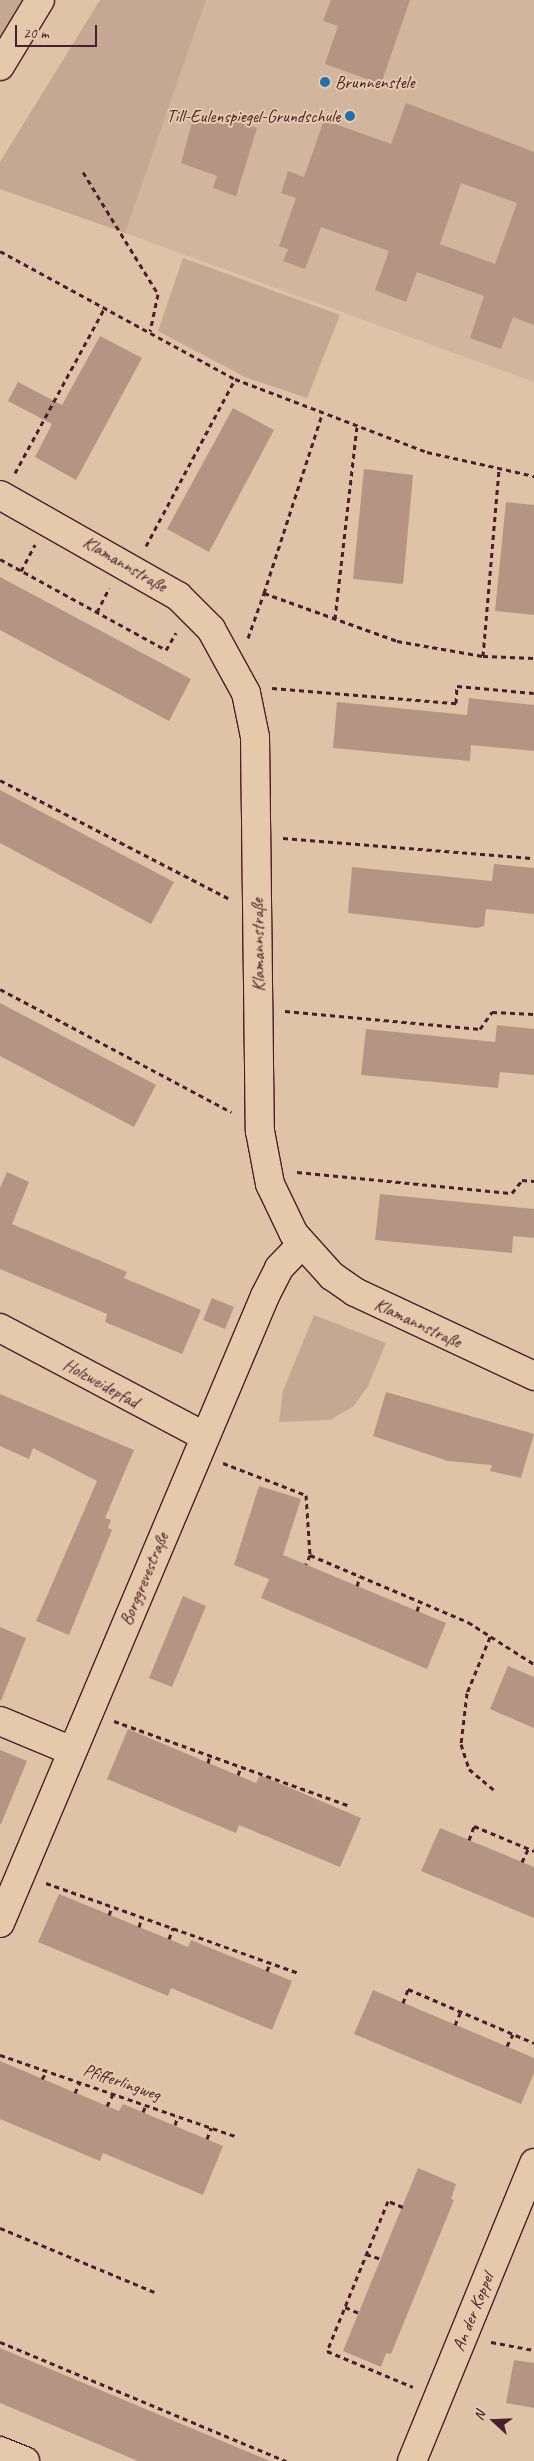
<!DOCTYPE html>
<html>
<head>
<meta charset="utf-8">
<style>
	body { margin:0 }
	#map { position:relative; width:534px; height:2461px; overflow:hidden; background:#dec3a6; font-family:Caveat,sans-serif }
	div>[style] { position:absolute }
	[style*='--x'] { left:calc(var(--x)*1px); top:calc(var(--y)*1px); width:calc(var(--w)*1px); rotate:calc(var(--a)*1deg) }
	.built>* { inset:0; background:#d1b59c }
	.green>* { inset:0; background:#c5a892 }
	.building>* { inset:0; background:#b49583 }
	.path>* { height:3px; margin-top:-1.5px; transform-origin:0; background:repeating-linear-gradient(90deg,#4a1f2b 0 5px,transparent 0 9px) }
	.roads { filter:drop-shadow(1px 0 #4a1f2b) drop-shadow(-1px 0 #4a1f2b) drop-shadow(0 1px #4a1f2b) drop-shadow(0 -1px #4a1f2b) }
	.minor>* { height:28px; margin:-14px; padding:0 14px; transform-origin:14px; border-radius:14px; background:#e4caab }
	.major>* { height:28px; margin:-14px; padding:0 14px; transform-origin:14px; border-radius:14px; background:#e4caab }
	.dots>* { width:14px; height:14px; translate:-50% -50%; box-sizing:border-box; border:2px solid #e4caab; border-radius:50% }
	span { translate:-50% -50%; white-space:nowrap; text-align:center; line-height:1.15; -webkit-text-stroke:4px #e4caab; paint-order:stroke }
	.poi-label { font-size:18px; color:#4a1f2b }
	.left { translate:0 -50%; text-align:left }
	.right { translate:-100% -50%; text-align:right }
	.street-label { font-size:18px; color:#4a1f2b }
	.north { position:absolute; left:469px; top:2396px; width:50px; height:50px; -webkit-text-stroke:4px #e4caab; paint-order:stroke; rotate:290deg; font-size:14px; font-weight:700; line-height:20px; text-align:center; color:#4a1f2b }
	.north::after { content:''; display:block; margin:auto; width:18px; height:22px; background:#4a1f2b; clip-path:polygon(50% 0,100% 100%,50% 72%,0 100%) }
	.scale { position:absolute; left:15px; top:25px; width:82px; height:22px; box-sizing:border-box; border:2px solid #4a1f2b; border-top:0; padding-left:6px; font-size:15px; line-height:18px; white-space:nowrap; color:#4a1f2b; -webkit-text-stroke:4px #e4caab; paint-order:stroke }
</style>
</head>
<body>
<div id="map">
	<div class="built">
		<div style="clip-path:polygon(206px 0,534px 0,534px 382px,125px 233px)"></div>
	</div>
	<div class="green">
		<div style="clip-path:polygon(0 0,24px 0,0 39px)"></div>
		<div style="clip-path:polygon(100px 0,206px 0,125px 233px,0 189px,0 162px)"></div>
		<div style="clip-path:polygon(183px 258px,340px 315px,307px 398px,245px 377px,158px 331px)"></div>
		<div style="clip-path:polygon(314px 1315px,386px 1343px,368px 1386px,354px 1406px,330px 1420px,279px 1422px,283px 1391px)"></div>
	</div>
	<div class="building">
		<div style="clip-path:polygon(331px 0,410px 0,381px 84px,325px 64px,338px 26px,323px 21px)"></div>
		<div style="clip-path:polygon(evenodd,406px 103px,534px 152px,534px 325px,513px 317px,501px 349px,470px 338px,484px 296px,417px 272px,406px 302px,375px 290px,389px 251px,321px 227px,305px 269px,283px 261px,288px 249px,279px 246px,296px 198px,281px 193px,288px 171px,304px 177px,324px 120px,391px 144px,406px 103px,461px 183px,517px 203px,495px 264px,440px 244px,461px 183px)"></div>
		<div style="clip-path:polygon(194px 115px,224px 125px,226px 118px,257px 128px,236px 196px,213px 188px,217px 176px,181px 163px)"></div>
		<div style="clip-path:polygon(100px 336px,142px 358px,76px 480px,35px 457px,52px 424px,8px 401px,18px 382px,62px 405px)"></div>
		<div style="clip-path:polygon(233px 408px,274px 430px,209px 552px,167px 529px)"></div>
		<div style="clip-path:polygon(364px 469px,413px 475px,403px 584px,353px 579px)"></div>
		<div style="clip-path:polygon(506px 502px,534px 505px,534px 615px,495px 611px)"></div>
		<div style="clip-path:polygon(0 577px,191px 679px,169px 721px,0 630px)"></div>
		<div style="clip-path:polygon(469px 698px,534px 705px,534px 751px,471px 745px,470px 761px,333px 748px,337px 702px,467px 715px)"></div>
		<div style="clip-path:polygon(0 790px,174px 882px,151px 924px,0 843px)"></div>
		<div style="clip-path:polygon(494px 864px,534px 868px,534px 914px,486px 909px,484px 926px,477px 928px,348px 913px,352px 867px,492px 881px)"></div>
		<div style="clip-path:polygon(0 1003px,156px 1085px,134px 1127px,0 1056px)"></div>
		<div style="clip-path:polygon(497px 1025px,534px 1029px,534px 1075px,500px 1072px,498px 1088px,361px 1075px,366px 1029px,495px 1042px)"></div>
		<div style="clip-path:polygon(7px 1172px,29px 1182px,12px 1224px,127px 1272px,124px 1278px,201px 1310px,182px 1354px,105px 1322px,107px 1314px,0 1269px,0 1188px)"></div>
		<div style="clip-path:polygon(380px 1194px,534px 1209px,534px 1238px,513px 1236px,512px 1253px,375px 1240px)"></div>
		<div style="clip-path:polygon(212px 1298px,234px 1307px,225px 1329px,203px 1320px)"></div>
		<div style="clip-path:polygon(386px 1392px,534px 1434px,521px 1478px,490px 1471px,492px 1465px,448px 1461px,373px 1436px)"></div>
		<div style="clip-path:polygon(0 1394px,134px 1450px,105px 1518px,111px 1520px,108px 1528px,112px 1530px,69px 1635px,36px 1621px,97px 1481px,33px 1448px,29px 1459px,0 1446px)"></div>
		<div style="clip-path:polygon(259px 1486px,301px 1499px,283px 1555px,446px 1623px,427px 1669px,261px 1598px,269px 1579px,234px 1565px)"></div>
		<div style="clip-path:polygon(183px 1596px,206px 1606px,172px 1687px,149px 1678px)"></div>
		<div style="clip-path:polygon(0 1627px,26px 1638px,1px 1701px,0 1700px)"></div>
		<div style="clip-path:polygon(508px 1666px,534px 1677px,534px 1728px,490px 1709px)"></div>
		<div style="clip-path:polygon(128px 1729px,256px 1783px,260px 1775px,361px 1818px,340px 1867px,239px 1825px,236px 1833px,107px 1779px)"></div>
		<div style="clip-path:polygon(0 1750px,27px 1761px,1px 1824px,0 1824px)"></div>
		<div style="clip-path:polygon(440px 1828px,534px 1867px,534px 1918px,421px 1871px)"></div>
		<div style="clip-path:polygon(59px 1894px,188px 1947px,191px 1940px,292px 1981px,272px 2030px,171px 1988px,168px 1996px,38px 1942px)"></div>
		<div style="clip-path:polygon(373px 1990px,534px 2058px,534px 2073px,521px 2104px,354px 2034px)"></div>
		<div style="clip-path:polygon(0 2061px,119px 2111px,123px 2104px,223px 2146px,203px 2195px,103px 2153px,100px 2161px,0 2119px)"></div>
		<div style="clip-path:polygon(418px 2168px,456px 2184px,451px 2199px,454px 2200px,391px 2354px,386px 2353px,381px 2367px,343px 2351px)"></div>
		<div style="clip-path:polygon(0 2348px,270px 2461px,138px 2461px,0 2403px)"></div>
		<div style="clip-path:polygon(514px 2360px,534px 2363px,534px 2408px,506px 2403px)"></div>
	</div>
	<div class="path">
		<div style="--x:83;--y:172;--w:143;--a:58.4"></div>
		<div style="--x:158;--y:294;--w:38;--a:102"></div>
		<div style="--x:0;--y:251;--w:268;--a:28.6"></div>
		<div style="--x:235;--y:379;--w:205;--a:20.8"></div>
		<div style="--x:427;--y:452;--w:110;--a:12.6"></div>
		<div style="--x:15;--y:473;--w:189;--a:-61.5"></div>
		<div style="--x:146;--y:546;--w:189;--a:-61.9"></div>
		<div style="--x:0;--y:559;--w:189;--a:28.7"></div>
		<div style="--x:166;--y:650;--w:20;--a:-60"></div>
		<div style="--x:21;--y:571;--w:30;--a:-62"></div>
		<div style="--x:264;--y:593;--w:187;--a:-72"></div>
		<div style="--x:97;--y:612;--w:27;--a:-63"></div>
		<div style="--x:335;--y:619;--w:193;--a:-83.5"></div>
		<div style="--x:248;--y:638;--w:48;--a:-70.4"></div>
		<div style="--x:264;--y:593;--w:141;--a:19.8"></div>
		<div style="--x:397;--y:641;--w:87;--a:9.9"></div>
		<div style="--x:483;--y:656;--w:51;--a:2.2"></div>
		<div style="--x:483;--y:656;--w:189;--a:-85.1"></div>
		<div style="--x:272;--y:688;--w:185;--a:4.7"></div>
		<div style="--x:456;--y:703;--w:17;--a:-87"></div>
		<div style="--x:457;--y:686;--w:77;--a:5.2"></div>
		<div style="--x:0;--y:780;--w:259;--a:27.4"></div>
		<div style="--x:283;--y:838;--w:252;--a:4.6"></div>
		<div style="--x:0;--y:989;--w:262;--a:28"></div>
		<div style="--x:285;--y:1011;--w:196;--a:5.3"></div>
		<div style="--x:480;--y:1029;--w:21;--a:-55"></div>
		<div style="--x:492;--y:1012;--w:42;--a:2.7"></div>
		<div style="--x:297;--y:1172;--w:216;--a:5.6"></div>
		<div style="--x:512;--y:1193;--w:16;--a:-52"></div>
		<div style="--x:522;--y:1180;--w:12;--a:5"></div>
		<div style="--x:223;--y:1463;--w:89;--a:21.1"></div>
		<div style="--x:306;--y:1495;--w:60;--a:86.2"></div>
		<div style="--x:310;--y:1555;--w:10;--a:114"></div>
		<div style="--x:310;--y:1555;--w:172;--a:23"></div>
		<div style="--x:468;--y:1622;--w:78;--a:32.5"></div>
		<div style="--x:357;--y:1586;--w:10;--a:-73"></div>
		<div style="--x:417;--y:1611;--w:9;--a:-72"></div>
		<div style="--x:490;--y:1637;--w:61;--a:112.3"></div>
		<div style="--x:467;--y:1693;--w:51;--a:96.7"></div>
		<div style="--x:461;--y:1744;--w:26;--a:72"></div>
		<div style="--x:469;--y:1769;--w:33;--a:40"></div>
		<div style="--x:114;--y:1721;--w:251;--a:19.8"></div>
		<div style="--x:208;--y:1763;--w:7;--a:-74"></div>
		<div style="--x:238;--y:1775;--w:9;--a:-69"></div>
		<div style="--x:469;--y:1840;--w:15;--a:-70"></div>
		<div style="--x:474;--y:1826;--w:65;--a:22.6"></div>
		<div style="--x:522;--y:1862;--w:14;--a:-65"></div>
		<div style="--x:46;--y:1883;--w:269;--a:19.6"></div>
		<div style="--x:109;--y:1915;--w:9;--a:-69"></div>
		<div style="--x:139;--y:1927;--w:10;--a:-73"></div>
		<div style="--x:169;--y:1939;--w:12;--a:-70"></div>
		<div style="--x:267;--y:1971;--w:9;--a:-69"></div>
		<div style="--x:403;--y:2003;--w:15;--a:-70"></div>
		<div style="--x:408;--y:1989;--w:137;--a:23.2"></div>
		<div style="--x:455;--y:2025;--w:13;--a:-67"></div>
		<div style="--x:507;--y:2046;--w:13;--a:-63"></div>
		<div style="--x:0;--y:2055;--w:249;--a:19"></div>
		<div style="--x:42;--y:2079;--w:9;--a:-58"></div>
		<div style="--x:75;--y:2093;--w:12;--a:-66"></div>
		<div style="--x:107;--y:2106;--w:13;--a:-63"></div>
		<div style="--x:143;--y:2112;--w:8;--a:-67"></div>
		<div style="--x:175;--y:2125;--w:9;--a:-72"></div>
		<div style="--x:207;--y:2139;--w:12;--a:-70"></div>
		<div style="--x:403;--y:2207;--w:16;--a:-158"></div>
		<div style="--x:388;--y:2201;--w:162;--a:112.1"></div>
		<div style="--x:327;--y:2351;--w:93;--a:22.7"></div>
		<div style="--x:0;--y:2228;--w:170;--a:22.5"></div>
		<div style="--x:366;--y:2254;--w:16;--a:18"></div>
		<div style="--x:345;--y:2307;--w:15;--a:23"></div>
		<div style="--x:0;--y:2342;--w:310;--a:22.6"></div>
		<div style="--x:491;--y:2342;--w:44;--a:10.5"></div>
	</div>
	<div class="roads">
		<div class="minor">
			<div style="--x:0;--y:495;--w:205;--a:29.6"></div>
			<div style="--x:178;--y:596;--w:47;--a:45"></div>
			<div style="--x:211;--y:629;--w:73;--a:61.3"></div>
			<div style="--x:246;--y:693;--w:45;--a:78.4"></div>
			<div style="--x:255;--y:737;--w:394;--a:89.3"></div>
			<div style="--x:260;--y:1131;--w:54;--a:79.3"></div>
			<div style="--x:270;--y:1184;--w:55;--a:64.4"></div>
			<div style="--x:294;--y:1234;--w:57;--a:47.9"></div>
			<div style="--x:332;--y:1276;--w:28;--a:35"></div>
			<div style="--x:355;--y:1292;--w:198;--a:25.1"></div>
			<div style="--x:0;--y:1328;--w:231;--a:27.9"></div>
			<div style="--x:0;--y:1721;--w:78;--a:22.6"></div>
			<div style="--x:0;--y:1923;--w:681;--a:-67.09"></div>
			<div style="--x:265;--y:1296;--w:31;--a:-63"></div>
			<div style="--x:279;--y:1268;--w:33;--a:-46"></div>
			<div style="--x:0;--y:2451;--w:27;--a:22"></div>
			<div style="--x:412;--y:2461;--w:322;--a:-67.7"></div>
		</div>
		<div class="major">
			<div style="--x:0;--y:66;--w:77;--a:-58.8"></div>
		</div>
	</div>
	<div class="dots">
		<div style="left:325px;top:82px;background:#1f6fb2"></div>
		<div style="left:350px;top:116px;background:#1f6fb2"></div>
	</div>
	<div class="poi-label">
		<span class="left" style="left:335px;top:82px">Brunnenstele</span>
		<span class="right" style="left:340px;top:116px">Till-Eulenspiegel-Grundschule</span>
	</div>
	<div class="street-label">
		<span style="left:125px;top:564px;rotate:30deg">Klamannstraße</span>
		<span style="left:258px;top:945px;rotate:-91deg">Klamannstraße</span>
		<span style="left:418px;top:1323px;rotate:25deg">Klamannstraße</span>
		<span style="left:101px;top:1383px;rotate:29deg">Holzweidepfad</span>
		<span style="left:144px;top:1579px;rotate:-67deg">Borggrevestraße</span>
		<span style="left:122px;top:2082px;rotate:19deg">Pfifferlingweg</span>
		<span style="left:473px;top:2312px;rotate:-68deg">An der Koppel</span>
	</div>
	<div class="north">N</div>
	<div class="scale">20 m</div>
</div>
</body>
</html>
